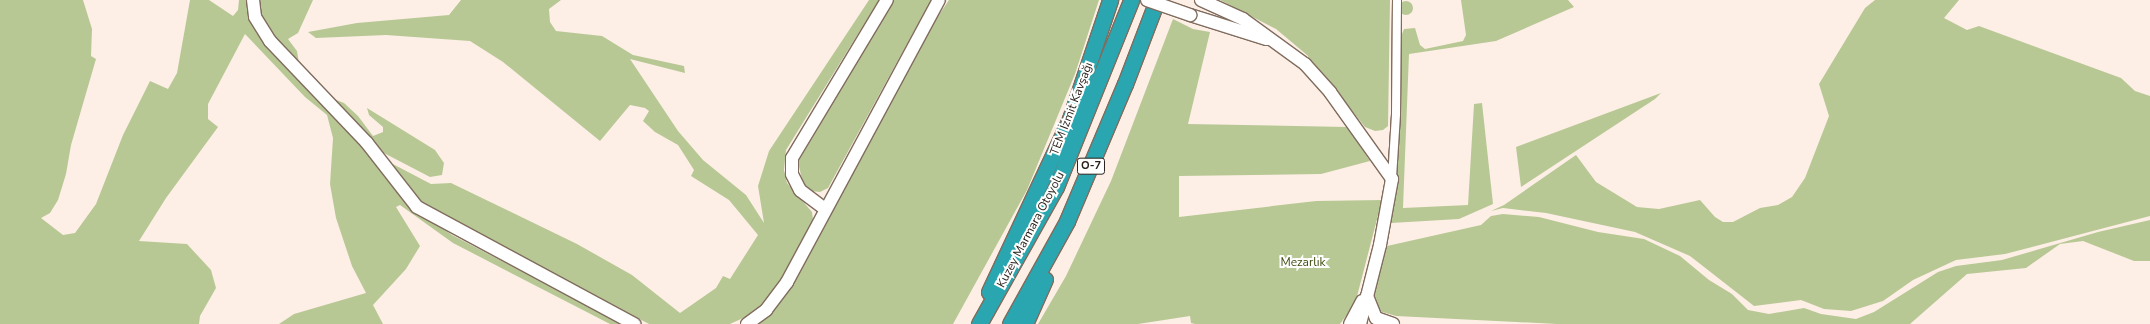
<!DOCTYPE html>
<html>
<head>
<meta charset="utf-8">
<style>
	body { margin:0 }
	#map { position:relative; width:2150px; height:324px; overflow:hidden; background:#fdefe5; font-family:"Nunito Sans",sans-serif }
	div>[style] { position:absolute }
	[style*='--x'] { left:calc(var(--x)*1px); top:calc(var(--y)*1px); width:calc(var(--w)*1px); rotate:calc(var(--a)*1deg) }
	.green>* { inset:0; background:#b8c895 }
	.round { border-radius:50% }
	.roads { filter:drop-shadow(1px 0 #806c5e) drop-shadow(-1px 0 #806c5e) drop-shadow(0 1px #806c5e) drop-shadow(0 -1px #806c5e) }
	.street>* { height:8px; margin:-4px; padding:0 4px; transform-origin:4px; border-radius:4px; background:#fff }
	.secondary>* { height:12px; margin:-6px; padding:0 6px; transform-origin:6px; border-radius:6px; background:#fff }
	.highway>* { height:15px; margin:-7.5px; padding:0 7.5px; transform-origin:7.5px; border-radius:7.5px; background:#2aa6b0 }
	.bridges { filter:drop-shadow(1px 0 #806c5e) drop-shadow(-1px 0 #806c5e) drop-shadow(0 1px #806c5e) drop-shadow(0 -1px #806c5e) }
	.secondary-bridge>* { height:12px; margin:-6px; padding:0 6px; transform-origin:6px; border-radius:6px; background:#fff }
	span { translate:-50% -50%; white-space:nowrap; text-align:center; line-height:1.15; -webkit-text-stroke:4px #fff; paint-order:stroke }
	.shield-label span { padding:1px 3px; background:#fff; border:1px solid; border-radius:3px; -webkit-text-stroke-width:0 }
	.shield-label { font-size:11px; color:#29211b; font-weight:700 }
	.street-label { font-size:12px; color:#29211b }
	.park-label { font-size:12px; color:#3f4d0e }
</style>
</head>
<body>
<div id="map">
	<div class="green">
		<div style="clip-path:polygon(0 0,83px 0,92px 29px,91px 56px,96px 59px,71px 145px,66px 174px,58px 200px,50px 213px,41px 218px,63px 235px,75px 233px,96px 204px,123px 135px,150px 81px,168px 89px,177px 73px,190px 0,209px 0,233px 16px,238px 10px,239px 0,248px 0,252px 25px,257px 34px,373px 157px,411px 207px,452px 235px,622px 324px,610px 324px,453px 243px,400px 205px,396px 207px,420px 246px,406px 269px,373px 305px,383px 324px,279px 324px,294px 314px,366px 293px,352px 266px,336px 218px,330px 184px,333px 138px,327px 115px,305px 97px,245px 34px,208px 104px,208px 119px,218px 127px,166px 198px,139px 241px,187px 244px,211px 270px,216px 288px,200px 316px,199px 324px,0 324px)"></div>
		<div style="clip-path:polygon(257px 0,313px 0,298px 33px,288px 39px,297px 51px,299px 63px,273px 39px,261px 19px)"></div>
		<div style="clip-path:polygon(461px 0,561px 0,549px 9px,550px 22px,556px 31px,602px 36px,633px 55px,684px 66px,685px 73px,630px 59px,678px 131px,703px 160px,746px 195px,764px 223px,758px 186px,769px 151px,869px 0,879px 0,786px 150px,784px 170px,787px 183px,812px 212px,813px 220px,771px 297px,754px 313px,730px 324px,649px 324px,417px 201px,389px 162px,431px 184px,451px 183px,577px 244px,632px 275px,680px 313px,716px 288px,723px 276px,730px 279px,758px 235px,729px 200px,691px 176px,694px 170px,678px 145px,655px 132px,643px 121px,649px 111px,645px 108px,630px 105px,600px 141px,503px 62px,470px 41px,386px 35px,316px 38px,308px 32px,357px 23px,449px 15px)"></div>
		<div style="clip-path:polygon(894px 0,931px 0,828px 188px,820px 192px,811px 191px,803px 184px,798px 162px)"></div>
		<div style="clip-path:polygon(949px 0,1099px 0,1075px 74px,1027px 190px,953px 324px,759px 324px,787px 294px,928px 31px)"></div>
		<div style="clip-path:polygon(1220px 0,1390px 0,1388px 126px,1383px 130px,1375px 131px,1365px 127px,1307px 55px,1276px 29px)"></div>
		<div style="clip-path:polygon(1461px 0,1568px 0,1574px 7px,1496px 41px,1409px 54px,1403px 208px,1468px 205px,1474px 104px,1482px 103px,1493px 204px,1459px 219px,1391px 223px,1399px 148px,1402px 34px,1404px 29px,1415px 28px,1420px 45px,1425px 49px,1463px 41px,1466px 35px)"></div>
		<div style="clip-path:polygon(1875px 0,1959px 0,1944px 18px,1967px 30px,1979px 26px,2121px 78px,2135px 91px,2150px 96px,2150px 216px,2005px 254px,1956px 260px,1913px 280px,1883px 301px,1851px 311px,1824px 309px,1801px 300px,1754px 306px,1690px 256px,1635px 232px,1546px 213px,1503px 208px,1491px 211px,1504px 205px,1576px 155px,1596px 182px,1637px 207px,1659px 209px,1700px 200px,1715px 217px,1723px 222px,1733px 222px,1760px 208px,1778px 205px,1792px 197px,1805px 178px,1829px 116px,1819px 84px,1865px 8px)"></div>
		<div class="round" style="left:1399px;top:1px;width:14px;height:14px"></div>
		<div style="clip-path:polygon(1173px 19px,1193px 29px,1210px 32px,1188px 124px,1347px 127px,1370px 161px,1321px 174px,1179px 176px,1179px 217px,1316px 201px,1382px 200px,1355px 304px,1340px 324px,1195px 324px,1191px 323px,1190px 316px,1138px 324px,1038px 324px,1066px 276px,1111px 181px)"></div>
		<div style="clip-path:polygon(1661px 93px,1655px 99px,1521px 187px,1516px 147px)"></div>
		<div style="clip-path:polygon(334px 99px,344px 103px,358px 116px,373px 136px,383px 132px,383px 127px,369px 115px,367px 108px,435px 150px,444px 163px,442px 175px,430px 177px,380px 151px)"></div>
		<div style="clip-path:polygon(1503px 214px,1539px 217px,1598px 232px,1644px 239px,1680px 256px,1709px 280px,1732px 294px,1748px 310px,1769px 314px,1804px 308px,1821px 314px,1856px 319px,1874px 312px,1938px 272px,1956px 266px,2002px 260px,2098px 232px,2150px 220px,2150px 261px,2134px 261px,2083px 241px,2060px 244px,2026px 268px,1967px 274px,1910px 324px,1557px 324px,1396px 316px,1379px 311px,1373px 297px,1387px 246px,1481px 225px,1491px 216px)"></div>
	</div>
	<div class="roads">
		<div class="street">
			<div style="--x:1392;--y:178;--w:64;--a:-86.4"></div>
			<div style="--x:1396;--y:114;--w:114;--a:-89.5"></div>
		</div>
		<div class="secondary">
			<div style="--x:253;--y:0;--w:17;--a:83"></div>
			<div style="--x:255;--y:17;--w:28;--a:58"></div>
			<div style="--x:270;--y:41;--w:141;--a:46.4"></div>
			<div style="--x:367;--y:143;--w:81;--a:52"></div>
			<div style="--x:417;--y:207;--w:247;--a:28.3"></div>
			<div style="--x:1201;--y:0;--w:46;--a:24.3"></div>
			<div style="--x:1243;--y:19;--w:77;--a:36"></div>
			<div style="--x:1305;--y:64;--w:38;--a:48"></div>
			<div style="--x:1330;--y:92;--w:107;--a:54.5"></div>
			<div style="--x:1392;--y:179;--w:67;--a:100.3"></div>
			<div style="--x:1380;--y:245;--w:81;--a:104.2"></div>
			<div style="--x:1190;--y:15;--w:80;--a:17.5"></div>
			<div style="--x:825;--y:209;--w:31;--a:-143"></div>
			<div style="--x:800;--y:190;--w:18;--a:-117"></div>
			<div style="--x:792;--y:174;--w:16;--a:-90"></div>
			<div style="--x:792;--y:158;--w:184;--a:-59"></div>
			<div style="--x:1367;--y:296;--w:24;--a:68"></div>
			<div style="--x:1376;--y:318;--w:18;--a:19"></div>
			<div style="--x:747;--y:324;--w:24;--a:-36"></div>
			<div style="--x:766;--y:310;--w:35;--a:-53"></div>
			<div style="--x:787;--y:282;--w:320;--a:-61.7"></div>
			<div style="--x:1350;--y:324;--w:26;--a:-62"></div>
		</div>
		<div class="highway">
			<div style="--x:989;--y:292;--w:191;--a:-64.9"></div>
			<div style="--x:1070;--y:119;--w:126;--a:-71.4"></div>
			<div style="--x:979;--y:324;--w:157;--a:-60.7"></div>
			<div style="--x:1056;--y:187;--w:201;--a:-68.1"></div>
			<div style="--x:1010;--y:324;--w:118;--a:-61"></div>
			<div style="--x:1067;--y:221;--w:149;--a:-67.1"></div>
			<div style="--x:1125;--y:84;--w:90;--a:-69.1"></div>
			<div style="--x:1025;--y:324;--w:49;--a:-66"></div>
		</div>
	</div>
	<div class="bridges">
		<div class="secondary-bridge">
			<div style="--x:1147;--y:0;--w:46;--a:19.2"></div>
		</div>
	</div>
	<div class="shield-label">
		<span style="left:1091px;top:166px">O-7</span>
	</div>
	<div class="street-label">
		<span style="left:1072px;top:109px;rotate:-69deg">TEM İzmit Kavşağı</span>
		<span style="left:1031px;top:230px;rotate:-62deg">Kuzey Marmara Otoyolu</span>
	</div>
	<div class="park-label">
		<span style="left:1303px;top:263px">Mezarlık</span>
	</div>
</div>
</body>
</html>
